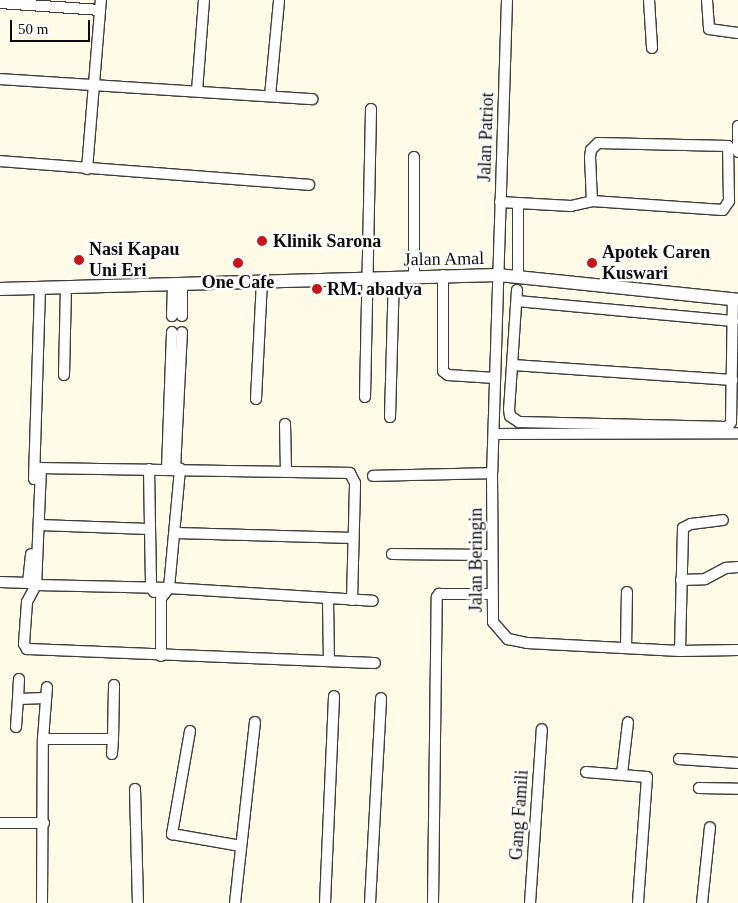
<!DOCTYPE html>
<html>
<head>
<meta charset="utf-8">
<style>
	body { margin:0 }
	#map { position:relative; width:738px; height:903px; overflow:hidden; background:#fffbe7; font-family:"Times New Roman",serif }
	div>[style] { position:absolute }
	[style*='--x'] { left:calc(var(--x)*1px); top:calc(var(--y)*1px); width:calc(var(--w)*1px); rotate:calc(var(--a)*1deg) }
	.roads { filter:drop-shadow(1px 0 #3d3d3d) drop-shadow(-1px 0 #3d3d3d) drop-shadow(0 1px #3d3d3d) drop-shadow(0 -1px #3d3d3d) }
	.minor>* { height:10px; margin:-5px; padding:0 5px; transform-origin:5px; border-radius:5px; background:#fff }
	.tertiary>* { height:12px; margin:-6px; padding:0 6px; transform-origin:6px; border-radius:6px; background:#fff }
	.dots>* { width:14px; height:14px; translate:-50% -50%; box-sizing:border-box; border:2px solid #fff; border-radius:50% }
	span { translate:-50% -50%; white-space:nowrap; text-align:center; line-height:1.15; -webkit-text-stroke:5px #fff; paint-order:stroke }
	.street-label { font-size:18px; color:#0a0a0a }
	.poi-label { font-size:18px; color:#0a0a0a; font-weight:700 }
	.left { translate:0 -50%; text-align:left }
	.scale { position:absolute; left:10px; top:20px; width:80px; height:22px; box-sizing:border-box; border:2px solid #0a0a0a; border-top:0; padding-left:6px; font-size:15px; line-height:18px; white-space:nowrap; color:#0a0a0a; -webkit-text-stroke:4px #fff; paint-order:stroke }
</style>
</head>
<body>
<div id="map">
	<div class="roads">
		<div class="minor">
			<div style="--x:507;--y:0;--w:473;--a:91.8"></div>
			<div style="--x:492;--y:473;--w:149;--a:89.6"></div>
			<div style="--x:493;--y:622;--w:23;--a:49"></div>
			<div style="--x:508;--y:639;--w:19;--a:12"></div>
			<div style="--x:527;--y:643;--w:153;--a:3"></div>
			<div style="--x:680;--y:651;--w:58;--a:-1"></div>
			<div style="--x:649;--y:0;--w:48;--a:86.4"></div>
			<div style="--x:707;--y:0;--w:29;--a:86"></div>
			<div style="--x:709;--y:29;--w:29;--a:8"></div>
			<div style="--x:0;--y:3;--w:100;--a:4"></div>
			<div style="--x:0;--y:79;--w:313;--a:3.7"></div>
			<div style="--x:197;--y:91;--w:91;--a:-85.6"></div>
			<div style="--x:270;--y:96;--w:96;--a:-84.6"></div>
			<div style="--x:738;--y:126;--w:26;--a:90"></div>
			<div style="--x:0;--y:161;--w:310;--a:4.4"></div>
			<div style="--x:87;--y:169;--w:170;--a:-85.3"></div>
			<div style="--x:500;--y:202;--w:71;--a:3.2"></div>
			<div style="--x:571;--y:206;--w:22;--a:-13"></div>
			<div style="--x:592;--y:201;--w:131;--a:3.9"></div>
			<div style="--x:723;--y:210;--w:11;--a:-56"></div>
			<div style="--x:729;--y:201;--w:55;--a:-91"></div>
			<div style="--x:728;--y:146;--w:130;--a:-178.7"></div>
			<div style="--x:598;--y:143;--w:10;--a:135"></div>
			<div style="--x:591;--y:150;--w:7;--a:98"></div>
			<div style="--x:590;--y:157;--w:44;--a:87.4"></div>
			<div style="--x:443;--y:275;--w:96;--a:90"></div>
			<div style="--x:443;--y:371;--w:6;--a:39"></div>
			<div style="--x:448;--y:375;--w:47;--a:3.7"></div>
			<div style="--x:414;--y:277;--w:120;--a:-90"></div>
			<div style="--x:518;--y:277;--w:74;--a:-90"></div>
			<div style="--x:517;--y:290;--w:119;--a:93.8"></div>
			<div style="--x:509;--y:409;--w:7;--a:82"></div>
			<div style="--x:510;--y:416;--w:11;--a:34"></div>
			<div style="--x:519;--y:422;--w:209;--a:1.4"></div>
			<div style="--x:728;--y:427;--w:6;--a:-59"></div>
			<div style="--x:731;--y:422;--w:122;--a:-89.1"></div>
			<div style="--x:517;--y:301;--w:217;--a:5.3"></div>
			<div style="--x:172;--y:316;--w:31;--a:-88"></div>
			<div style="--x:182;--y:316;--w:31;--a:-90"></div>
			<div style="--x:513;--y:365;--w:220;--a:3.9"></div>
			<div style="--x:64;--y:375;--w:88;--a:-88.7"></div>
			<div style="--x:365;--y:397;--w:288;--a:-88.8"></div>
			<div style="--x:256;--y:399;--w:118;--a:-87.1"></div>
			<div style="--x:390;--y:417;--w:140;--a:-88.4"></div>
			<div style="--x:285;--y:424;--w:48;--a:88.8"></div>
			<div style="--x:494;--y:434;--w:244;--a:-0.2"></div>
			<div style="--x:149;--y:469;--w:119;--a:89"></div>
			<div style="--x:151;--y:588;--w:5;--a:53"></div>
			<div style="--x:167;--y:469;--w:137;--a:-87.9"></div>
			<div style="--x:175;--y:469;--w:137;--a:-87.1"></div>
			<div style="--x:373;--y:476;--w:119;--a:-1.4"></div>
			<div style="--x:34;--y:479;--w:191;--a:-88.2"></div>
			<div style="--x:39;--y:525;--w:110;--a:2.1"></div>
			<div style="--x:176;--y:533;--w:177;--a:1.6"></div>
			<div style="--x:392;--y:554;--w:100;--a:0.6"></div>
			<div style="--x:681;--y:580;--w:24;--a:-2"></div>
			<div style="--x:705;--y:579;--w:24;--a:-28"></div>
			<div style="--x:726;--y:568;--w:12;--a:-5"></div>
			<div style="--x:0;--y:582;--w:28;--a:2"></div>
			<div style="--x:28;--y:583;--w:29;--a:-84"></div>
			<div style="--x:36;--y:585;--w:133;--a:1.3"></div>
			<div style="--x:169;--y:588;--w:204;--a:3.6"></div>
			<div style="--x:328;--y:599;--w:62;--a:89.1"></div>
			<div style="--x:352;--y:600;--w:117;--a:-88.5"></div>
			<div style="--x:355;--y:483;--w:11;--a:-117"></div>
			<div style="--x:350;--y:473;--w:309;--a:-179.1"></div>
			<div style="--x:41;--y:468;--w:117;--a:92.4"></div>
			<div style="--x:36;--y:585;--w:19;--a:118"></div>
			<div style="--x:27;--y:602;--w:42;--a:94.1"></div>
			<div style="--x:24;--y:644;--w:6;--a:59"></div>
			<div style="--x:27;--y:649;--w:348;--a:2.3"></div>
			<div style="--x:626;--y:648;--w:56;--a:-89"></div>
			<div style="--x:680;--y:651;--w:123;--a:-88.6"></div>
			<div style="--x:683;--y:528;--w:9;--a:-27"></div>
			<div style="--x:691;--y:524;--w:32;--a:-7"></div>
			<div style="--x:161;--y:656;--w:58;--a:-90"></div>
			<div style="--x:161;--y:598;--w:13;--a:-51"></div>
			<div style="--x:169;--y:588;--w:120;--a:-84.7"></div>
			<div style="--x:19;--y:679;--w:20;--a:93"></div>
			<div style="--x:18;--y:699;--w:27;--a:-2"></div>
			<div style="--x:16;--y:727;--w:28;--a:-86"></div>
			<div style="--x:190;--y:731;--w:105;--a:99.9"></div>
			<div style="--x:172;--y:834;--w:70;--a:9.9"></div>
			<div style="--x:43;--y:739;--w:70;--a:0"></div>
			<div style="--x:113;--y:739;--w:15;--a:94"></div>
			<div style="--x:113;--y:739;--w:54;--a:-88.9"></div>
			<div style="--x:679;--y:759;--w:59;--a:3.9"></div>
			<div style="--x:586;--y:772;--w:61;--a:4.7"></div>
			<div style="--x:647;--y:777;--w:126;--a:94.1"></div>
			<div style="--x:622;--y:774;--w:52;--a:-83.4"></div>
			<div style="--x:699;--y:788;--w:39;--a:1"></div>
			<div style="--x:135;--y:789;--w:114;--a:88.5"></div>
			<div style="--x:0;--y:823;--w:44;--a:0"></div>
			<div style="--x:42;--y:903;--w:164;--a:-89.7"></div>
			<div style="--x:43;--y:739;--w:52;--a:-85.6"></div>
			<div style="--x:235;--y:903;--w:182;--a:-83.7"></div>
			<div style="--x:325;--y:903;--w:207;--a:-87.5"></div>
			<div style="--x:370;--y:903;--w:205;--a:-86.9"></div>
			<div style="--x:433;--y:903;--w:306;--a:-89.3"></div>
			<div style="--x:437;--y:597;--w:4;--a:-56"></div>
			<div style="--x:439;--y:594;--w:52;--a:0"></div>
			<div style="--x:530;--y:903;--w:174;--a:-86.1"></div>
			<div style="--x:702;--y:903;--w:76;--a:-84"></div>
		</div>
		<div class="tertiary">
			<div style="--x:0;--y:289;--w:498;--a:-1.6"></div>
			<div style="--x:498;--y:275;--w:241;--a:5.9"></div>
		</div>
	</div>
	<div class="dots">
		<div style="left:262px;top:241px;background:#c61619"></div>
		<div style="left:79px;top:260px;background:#c61619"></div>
		<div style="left:238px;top:263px;background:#c61619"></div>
		<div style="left:592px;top:263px;background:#c61619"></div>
		<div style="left:317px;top:289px;background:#c61619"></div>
	</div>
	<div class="street-label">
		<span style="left:486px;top:137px;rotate:-88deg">Jalan Patriot</span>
		<span style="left:444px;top:259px;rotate:-1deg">Jalan Amal</span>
		<span style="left:476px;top:560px;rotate:-90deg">Jalan Beringin</span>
		<span style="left:519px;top:815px;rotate:-86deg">Gang Famili</span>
	</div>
	<div class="poi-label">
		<span class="left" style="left:273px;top:241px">Klinik Sarona</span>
		<span class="left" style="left:89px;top:260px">Nasi Kapau<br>Uni Eri</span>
		<span class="left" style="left:602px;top:263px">Apotek Caren<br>Kuswari</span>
		<span style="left:238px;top:282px">One Cafe</span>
		<span class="left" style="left:327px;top:289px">RM. abadya</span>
	</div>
	<div class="scale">50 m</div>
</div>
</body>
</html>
